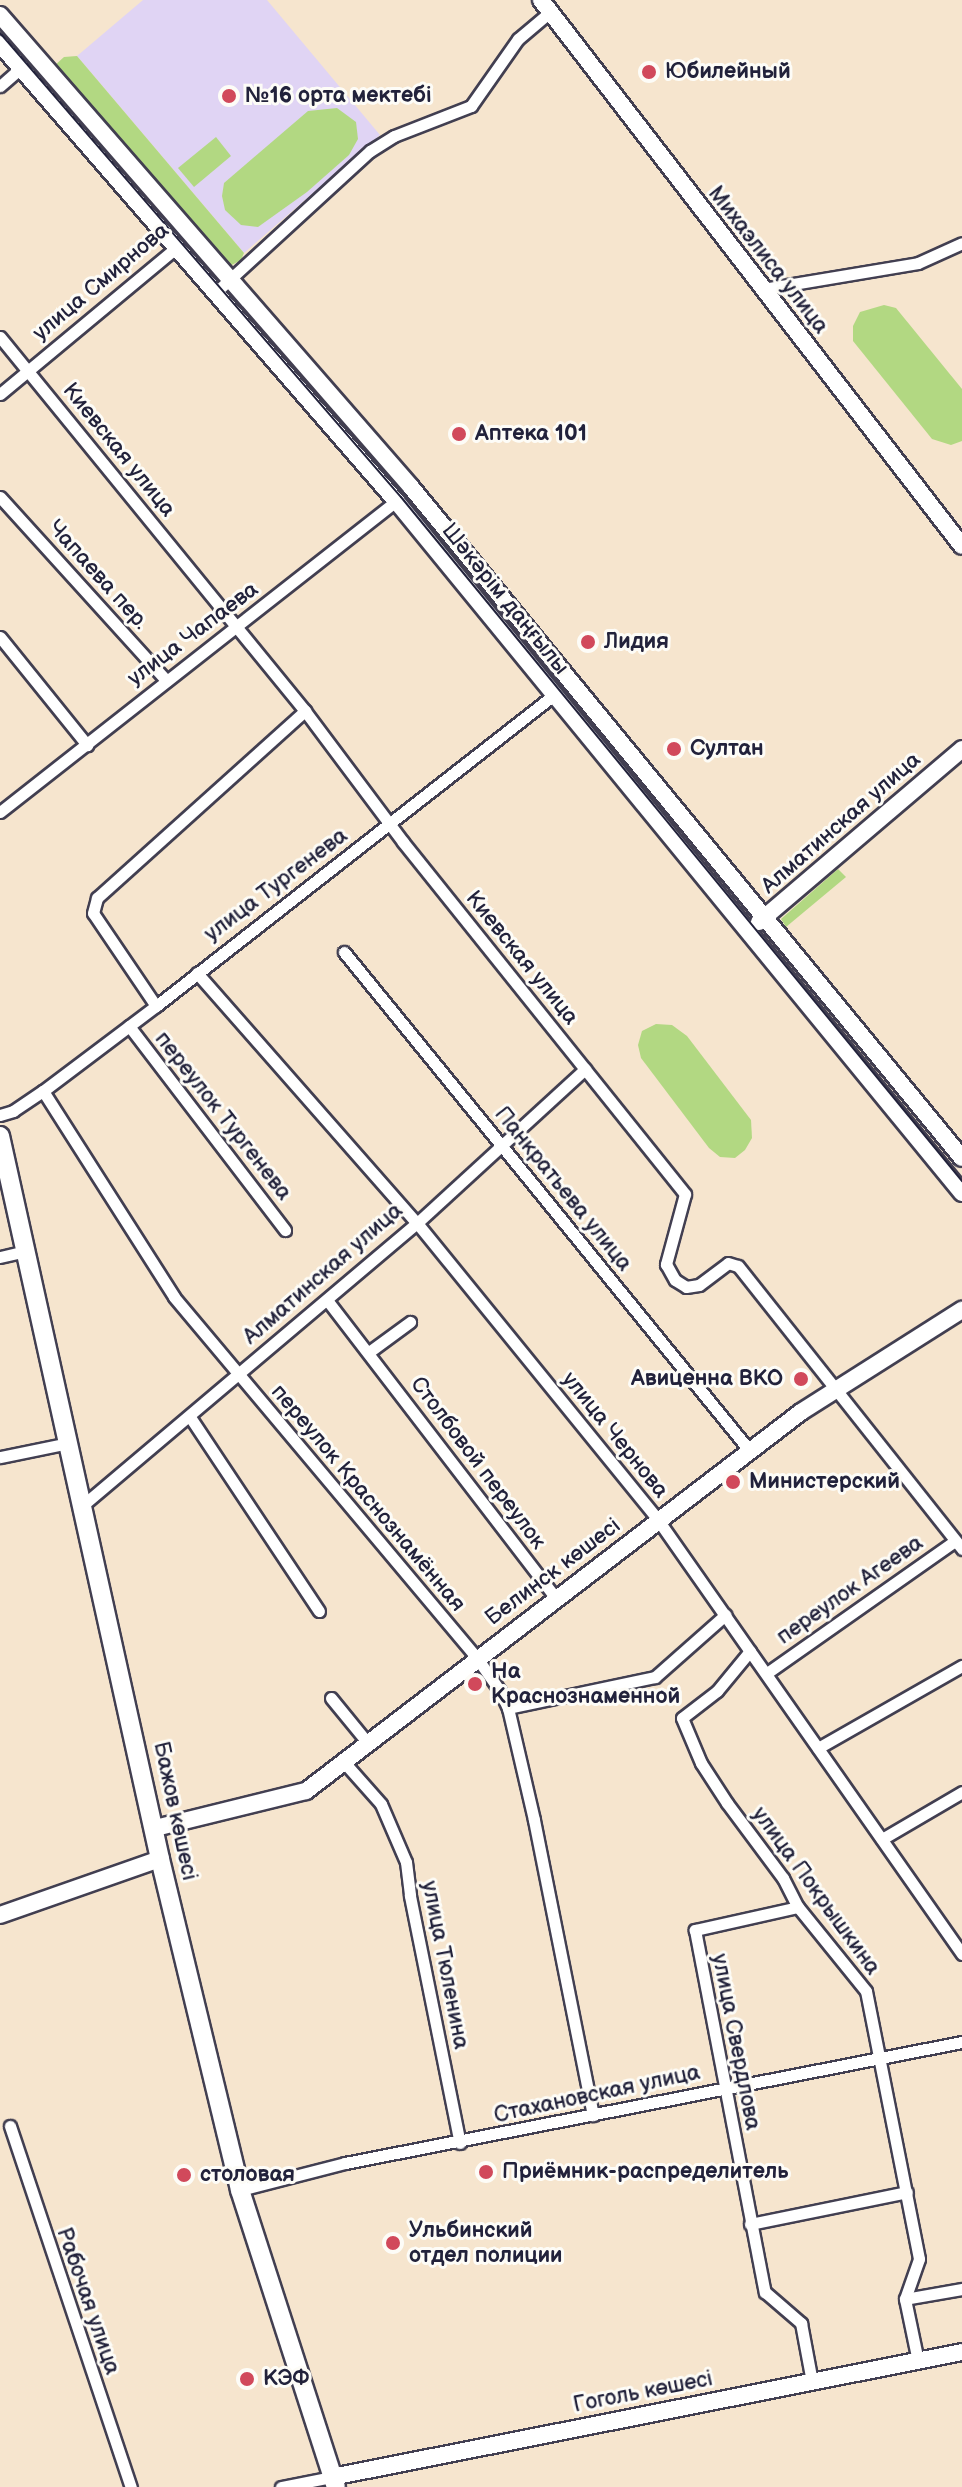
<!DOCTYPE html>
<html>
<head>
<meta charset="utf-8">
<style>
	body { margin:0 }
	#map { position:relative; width:962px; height:2487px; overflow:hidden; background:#f6e5ce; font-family:"Balsamiq Sans",sans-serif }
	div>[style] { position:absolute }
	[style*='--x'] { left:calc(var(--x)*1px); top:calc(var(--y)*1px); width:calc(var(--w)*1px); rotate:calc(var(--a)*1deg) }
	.built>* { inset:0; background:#e0d4f4 }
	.green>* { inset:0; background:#b2d882 }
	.roads { filter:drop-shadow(2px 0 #423f51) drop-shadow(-2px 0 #423f51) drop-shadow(0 2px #423f51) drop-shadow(0 -2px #423f51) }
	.street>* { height:11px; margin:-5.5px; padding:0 5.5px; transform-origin:5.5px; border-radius:5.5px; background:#fff }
	.secondary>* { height:16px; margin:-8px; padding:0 8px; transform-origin:8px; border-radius:8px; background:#fff }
	.primary>* { height:18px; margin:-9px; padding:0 9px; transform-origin:9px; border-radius:9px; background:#fff }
	.tram>* { height:2px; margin:-1px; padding:0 1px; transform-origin:1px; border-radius:1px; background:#22223b }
	.dots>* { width:22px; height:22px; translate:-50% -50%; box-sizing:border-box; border:4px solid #fdfcf7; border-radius:50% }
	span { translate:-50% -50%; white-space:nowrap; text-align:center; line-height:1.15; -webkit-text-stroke:6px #fdfcf7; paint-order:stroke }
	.poi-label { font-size:22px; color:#22223b; font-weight:700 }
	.left { translate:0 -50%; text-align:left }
	.right { translate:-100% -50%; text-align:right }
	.street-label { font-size:22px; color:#22223b }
</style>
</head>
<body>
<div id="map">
	<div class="built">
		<div style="clip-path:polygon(143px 0,267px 0,380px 135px,244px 253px,77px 56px)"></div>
	</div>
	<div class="green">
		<div style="clip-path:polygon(77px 56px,244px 253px,241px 260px,230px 266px,54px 66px,64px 57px)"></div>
		<div style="clip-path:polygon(337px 108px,356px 122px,358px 139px,349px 155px,307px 192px,258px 227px,241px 225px,225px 210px,222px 196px,224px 183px,308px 111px)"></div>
		<div style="clip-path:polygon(216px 137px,231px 156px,194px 187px,178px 168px)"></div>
		<div style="clip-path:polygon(884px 305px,896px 308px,962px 389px,962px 441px,951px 445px,932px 439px,853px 341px,853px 326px,860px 312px)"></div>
		<div style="clip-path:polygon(838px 869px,846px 877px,786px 927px,781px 919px)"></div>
		<div style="clip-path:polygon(656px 1024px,672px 1025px,687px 1036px,751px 1120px,752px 1138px,745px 1150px,735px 1158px,720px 1157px,709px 1148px,641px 1058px,638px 1045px,642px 1031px)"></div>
	</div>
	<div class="roads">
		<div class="street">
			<div style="--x:0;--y:86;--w:28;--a:-41"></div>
			<div style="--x:763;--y:289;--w:157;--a:-9.5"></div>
			<div style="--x:918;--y:263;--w:48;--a:-24.4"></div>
			<div style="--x:216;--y:292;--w:209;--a:-42.5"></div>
			<div style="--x:370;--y:151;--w:28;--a:-32"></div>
			<div style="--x:394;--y:136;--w:83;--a:-21.3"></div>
			<div style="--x:471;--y:106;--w:82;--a:-55"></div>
			<div style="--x:518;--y:39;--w:42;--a:-40.2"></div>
			<div style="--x:0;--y:337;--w:483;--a:50.8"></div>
			<div style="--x:305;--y:711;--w:164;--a:53.2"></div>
			<div style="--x:403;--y:842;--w:451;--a:51.3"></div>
			<div style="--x:685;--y:1194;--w:73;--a:105.2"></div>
			<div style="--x:666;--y:1264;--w:18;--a:61"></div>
			<div style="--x:675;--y:1280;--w:13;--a:32"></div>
			<div style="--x:686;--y:1287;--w:13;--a:-9"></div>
			<div style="--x:699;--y:1285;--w:36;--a:-37"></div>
			<div style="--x:728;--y:1263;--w:10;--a:17"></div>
			<div style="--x:738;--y:1266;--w:361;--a:51.6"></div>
			<div style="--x:0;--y:394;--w:230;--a:-39.7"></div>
			<div style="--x:0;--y:497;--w:248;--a:47.8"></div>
			<div style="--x:0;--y:637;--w:139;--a:51.1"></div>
			<div style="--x:0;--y:812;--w:504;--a:-38.14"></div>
			<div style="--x:344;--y:952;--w:643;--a:50.87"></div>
			<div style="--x:197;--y:973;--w:333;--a:48.7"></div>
			<div style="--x:417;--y:1223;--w:382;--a:50.9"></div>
			<div style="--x:658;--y:1520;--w:530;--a:54.99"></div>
			<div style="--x:156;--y:1006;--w:112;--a:-124.1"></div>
			<div style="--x:93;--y:913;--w:16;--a:-75"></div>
			<div style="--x:97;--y:898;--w:280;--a:-42"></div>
			<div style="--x:129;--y:1026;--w:257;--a:52.6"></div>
			<div style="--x:43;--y:1091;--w:244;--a:57.5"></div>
			<div style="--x:174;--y:1297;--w:471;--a:50"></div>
			<div style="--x:477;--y:1658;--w:40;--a:55.1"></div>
			<div style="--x:500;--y:1691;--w:19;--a:65"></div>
			<div style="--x:508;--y:1708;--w:115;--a:76.9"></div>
			<div style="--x:534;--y:1820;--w:301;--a:78.7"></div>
			<div style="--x:0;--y:1115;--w:14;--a:-17"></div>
			<div style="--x:13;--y:1111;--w:36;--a:-34"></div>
			<div style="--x:43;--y:1091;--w:141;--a:-37"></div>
			<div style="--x:156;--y:1006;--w:507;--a:-38.02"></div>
			<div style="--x:0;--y:1257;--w:26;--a:-13"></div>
			<div style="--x:327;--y:1300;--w:374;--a:52.5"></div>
			<div style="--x:369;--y:1352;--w:51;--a:-36.2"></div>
			<div style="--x:190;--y:1417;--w:233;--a:56.4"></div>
			<div style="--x:0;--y:1457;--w:69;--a:-11.6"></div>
			<div style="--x:83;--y:1505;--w:437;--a:-40.2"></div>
			<div style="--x:417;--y:1223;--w:228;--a:-42.5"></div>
			<div style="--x:750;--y:1651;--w:52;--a:129.5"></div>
			<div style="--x:717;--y:1691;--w:44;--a:142.4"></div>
			<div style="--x:682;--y:1718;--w:49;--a:67.1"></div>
			<div style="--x:701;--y:1763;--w:48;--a:57"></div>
			<div style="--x:727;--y:1803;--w:94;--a:53.3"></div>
			<div style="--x:783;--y:1878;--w:33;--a:63"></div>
			<div style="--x:798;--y:1907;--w:108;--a:51"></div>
			<div style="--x:866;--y:1991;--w:273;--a:78.8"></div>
			<div style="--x:919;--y:2259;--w:42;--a:109.3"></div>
			<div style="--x:905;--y:2299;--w:63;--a:78.2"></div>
			<div style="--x:767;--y:1673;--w:230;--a:-35.1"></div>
			<div style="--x:331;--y:1698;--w:57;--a:50.7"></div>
			<div style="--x:508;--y:1708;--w:150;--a:-11.9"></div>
			<div style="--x:655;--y:1677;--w:94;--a:-41.5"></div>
			<div style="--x:818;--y:1748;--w:166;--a:-29.7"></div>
			<div style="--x:343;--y:1761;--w:57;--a:48.5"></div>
			<div style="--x:381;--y:1804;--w:63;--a:66.7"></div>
			<div style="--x:406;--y:1862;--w:34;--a:83"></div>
			<div style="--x:410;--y:1896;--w:252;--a:78.6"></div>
			<div style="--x:882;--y:1839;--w:93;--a:-30.4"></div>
			<div style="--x:798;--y:1907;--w:106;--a:167.4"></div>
			<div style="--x:695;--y:1930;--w:369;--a:79.1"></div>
			<div style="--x:765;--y:2292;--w:48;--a:40.7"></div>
			<div style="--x:801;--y:2323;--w:60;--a:79.4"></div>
			<div style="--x:10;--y:2126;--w:381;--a:71.5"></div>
			<div style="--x:240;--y:2190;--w:108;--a:-14.4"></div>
			<div style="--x:345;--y:2163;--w:629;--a:-11.1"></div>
			<div style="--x:750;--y:2224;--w:160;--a:-11.5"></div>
			<div style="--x:905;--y:2299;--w:58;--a:-10"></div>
			<div style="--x:281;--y:2487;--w:52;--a:-11.1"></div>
		</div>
		<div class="secondary">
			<div style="--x:541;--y:0;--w:689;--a:52.37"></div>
			<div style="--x:0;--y:15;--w:626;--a:48.95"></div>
			<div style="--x:411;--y:487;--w:868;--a:50.61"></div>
			<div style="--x:0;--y:44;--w:605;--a:49.09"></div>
			<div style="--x:396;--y:501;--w:894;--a:50.72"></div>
			<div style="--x:759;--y:922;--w:267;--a:-40.4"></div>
			<div style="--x:155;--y:1828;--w:155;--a:-13.8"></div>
			<div style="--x:306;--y:1791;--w:623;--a:-37.44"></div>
			<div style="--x:801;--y:1412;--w:191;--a:-32.4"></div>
			<div style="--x:0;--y:1915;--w:170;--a:-19.3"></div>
			<div style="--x:332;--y:2477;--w:642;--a:-11.22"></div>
		</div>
		<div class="primary">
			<div style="--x:0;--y:1136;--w:740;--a:77.52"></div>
			<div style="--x:160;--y:1859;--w:341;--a:76.4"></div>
			<div style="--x:240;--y:2190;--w:312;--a:72.1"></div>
		</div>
	</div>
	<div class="tram">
		<div style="--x:0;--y:33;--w:613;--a:49.17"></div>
		<div style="--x:401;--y:497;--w:885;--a:50.64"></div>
	</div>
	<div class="dots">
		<div style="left:649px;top:72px;background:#d1495b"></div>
		<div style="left:229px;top:96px;background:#d1495b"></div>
		<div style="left:459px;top:434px;background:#d1495b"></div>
		<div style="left:588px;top:642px;background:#d1495b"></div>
		<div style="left:674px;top:749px;background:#d1495b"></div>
		<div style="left:801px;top:1379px;background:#d1495b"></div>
		<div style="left:733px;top:1482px;background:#d1495b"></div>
		<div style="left:475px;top:1684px;background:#d1495b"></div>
		<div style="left:486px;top:2172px;background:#d1495b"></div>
		<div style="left:184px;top:2175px;background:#d1495b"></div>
		<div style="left:393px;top:2243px;background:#d1495b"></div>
		<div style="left:247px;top:2379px;background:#d1495b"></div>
	</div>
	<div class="poi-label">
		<span class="left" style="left:665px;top:72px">Юбилейный</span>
		<span class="left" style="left:245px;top:96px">№16 орта мектебі</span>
		<span class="left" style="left:475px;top:434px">Аптека 101</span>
		<span class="left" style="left:604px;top:642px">Лидия</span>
		<span class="left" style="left:690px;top:749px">Султан</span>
		<span class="right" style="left:783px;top:1379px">Авиценна ВКО</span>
		<span class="left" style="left:749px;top:1482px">Министерский</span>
		<span class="left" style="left:491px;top:1684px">На<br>Краснознаменной</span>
		<span class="left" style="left:502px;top:2172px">Приёмник-распределитель</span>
		<span class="left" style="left:200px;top:2175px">столовая</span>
		<span class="left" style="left:409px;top:2243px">Ульбинский<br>отдел полиции</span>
		<span class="left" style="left:263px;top:2379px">КЭФ</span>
	</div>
	<div class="street-label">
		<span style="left:768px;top:260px;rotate:52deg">Михаэлиса улица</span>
		<span style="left:101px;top:282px;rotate:-40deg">улица Смирнова</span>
		<span style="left:119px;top:450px;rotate:51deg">Киевская улица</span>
		<span style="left:98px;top:575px;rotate:48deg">Чапаева пер.</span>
		<span style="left:505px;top:599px;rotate:51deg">Шәкәрім даңғылы</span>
		<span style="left:193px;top:634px;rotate:-37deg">улица Чапаева</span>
		<span style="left:841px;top:823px;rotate:-41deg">Алматинская улица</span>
		<span style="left:276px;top:885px;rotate:-37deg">улица Тургенева</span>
		<span style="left:522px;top:958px;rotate:51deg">Киевская улица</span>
		<span style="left:223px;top:1116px;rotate:52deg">переулок Тургенева</span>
		<span style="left:563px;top:1189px;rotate:51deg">Панкратьева улица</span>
		<span style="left:323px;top:1274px;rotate:-41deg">Алматинская улица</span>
		<span style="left:615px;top:1435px;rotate:51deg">улица Чернова</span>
		<span style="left:478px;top:1463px;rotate:53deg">Столбовой переулок</span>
		<span style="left:368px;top:1498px;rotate:50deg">переулок Краснознамённая</span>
		<span style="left:553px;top:1572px;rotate:-37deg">Белинск көшесі</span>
		<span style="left:850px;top:1590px;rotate:-35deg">переулок Агеева</span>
		<span style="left:175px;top:1811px;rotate:78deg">Бажов көшесі</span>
		<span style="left:816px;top:1891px;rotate:54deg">улица Покрышкина</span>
		<span style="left:445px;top:1965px;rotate:79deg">улица Тюленина</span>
		<span style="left:736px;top:2042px;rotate:79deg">улица Свердлова</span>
		<span style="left:597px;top:2094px;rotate:-12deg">Стахановская улица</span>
		<span style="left:88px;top:2301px;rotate:71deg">Рабочая улица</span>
		<span style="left:643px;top:2392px;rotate:-11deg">Гоголь көшесі</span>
	</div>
</div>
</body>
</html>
